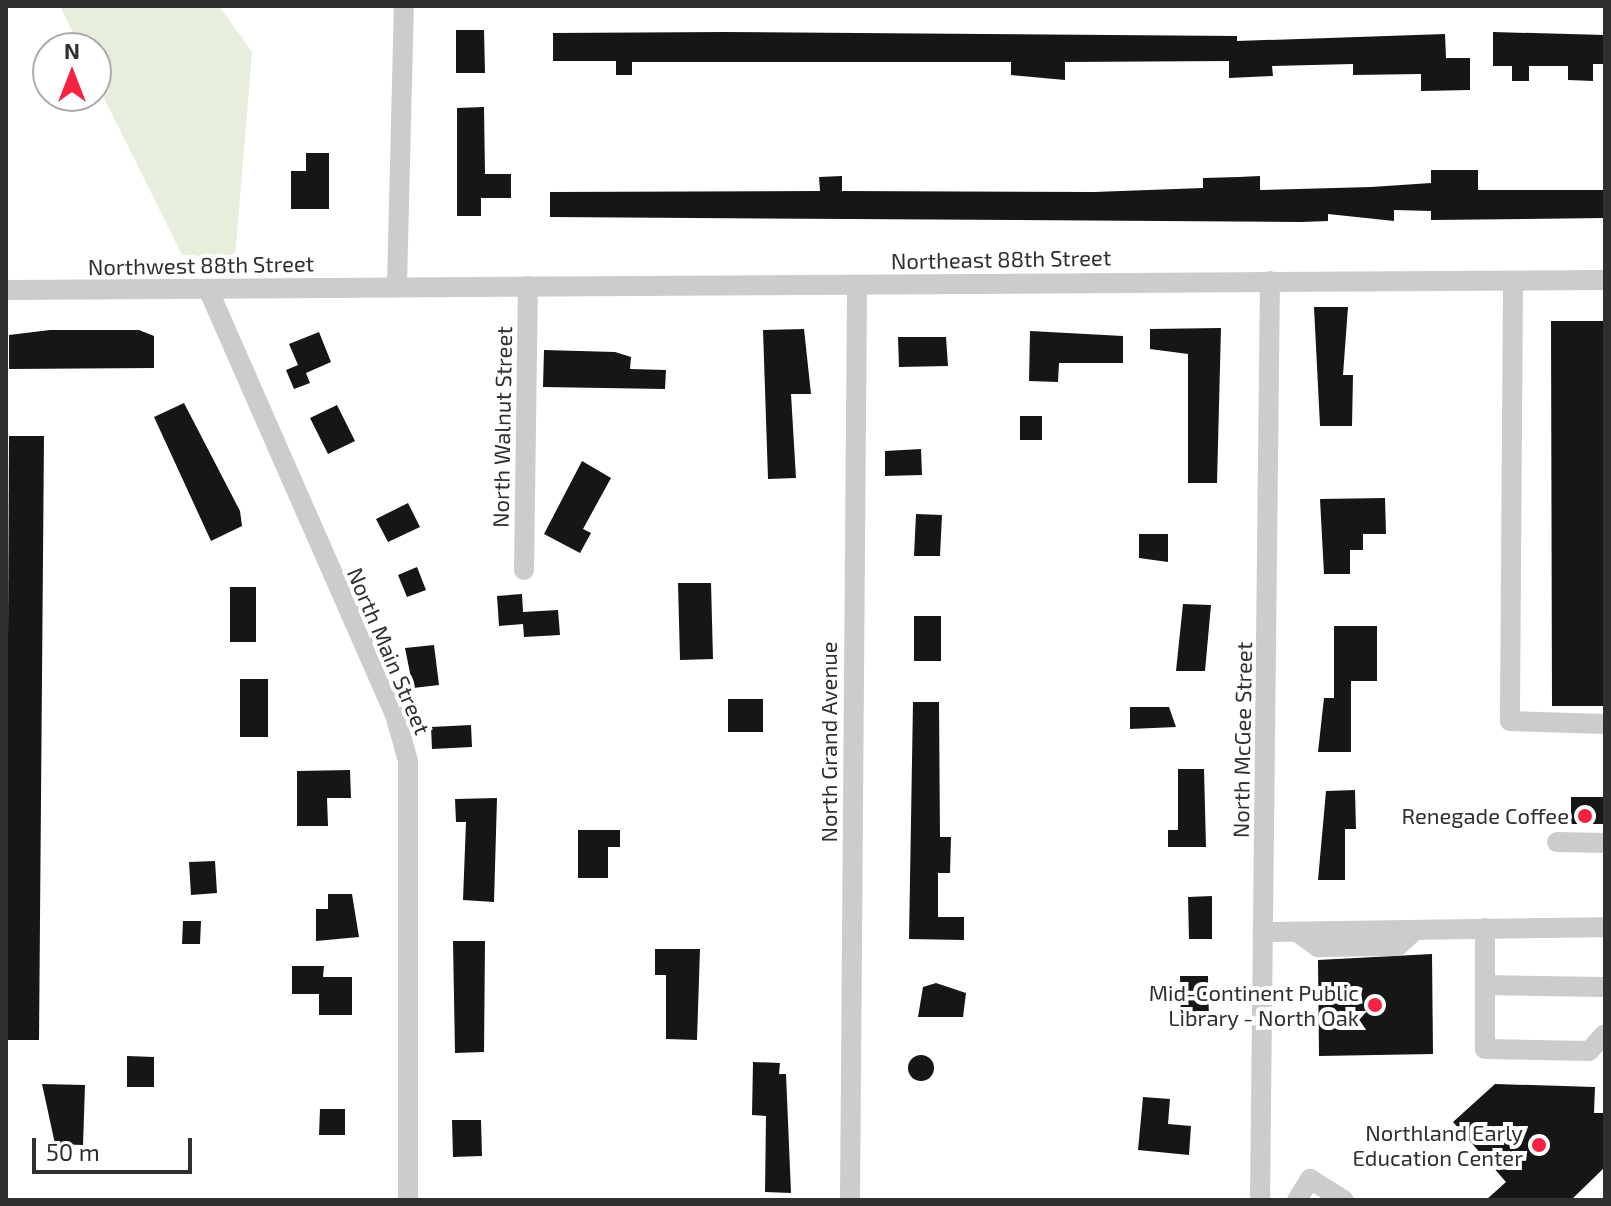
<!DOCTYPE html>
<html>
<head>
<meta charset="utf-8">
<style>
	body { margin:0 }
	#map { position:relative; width:1611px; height:1206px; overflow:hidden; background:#fff; font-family:"Exo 2",sans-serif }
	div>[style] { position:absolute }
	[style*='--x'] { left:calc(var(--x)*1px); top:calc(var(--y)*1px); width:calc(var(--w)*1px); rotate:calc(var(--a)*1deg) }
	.green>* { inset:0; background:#e7eedc }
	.building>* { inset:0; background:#161616 }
	.round { border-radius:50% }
	.minor>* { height:20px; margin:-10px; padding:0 10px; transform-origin:10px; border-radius:10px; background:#ccc }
	.dots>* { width:22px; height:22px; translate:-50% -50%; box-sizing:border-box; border:4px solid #fff; border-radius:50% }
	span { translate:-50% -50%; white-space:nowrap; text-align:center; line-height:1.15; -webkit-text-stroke:8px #fff; paint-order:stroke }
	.street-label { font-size:22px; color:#2f2f2f }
	.poi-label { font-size:22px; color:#2f2f2f }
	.right { translate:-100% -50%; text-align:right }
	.frame { position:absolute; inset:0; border:8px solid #2f2f2f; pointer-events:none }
	.north { position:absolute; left:32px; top:32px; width:80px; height:80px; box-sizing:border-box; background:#fff; border:2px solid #acacac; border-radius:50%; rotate:0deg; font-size:22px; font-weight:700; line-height:32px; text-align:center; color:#2f2f2f }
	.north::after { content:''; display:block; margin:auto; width:28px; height:36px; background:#f72141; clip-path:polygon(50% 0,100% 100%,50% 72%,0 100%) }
	.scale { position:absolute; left:32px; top:1138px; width:160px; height:36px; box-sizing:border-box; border:4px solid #2f2f2f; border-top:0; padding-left:10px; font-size:24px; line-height:28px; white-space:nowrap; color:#2f2f2f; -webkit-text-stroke:6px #fff; paint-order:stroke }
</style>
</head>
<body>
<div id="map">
	<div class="green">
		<div style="clip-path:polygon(60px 6px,219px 6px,252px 52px,235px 258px,182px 255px,96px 82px,96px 48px,80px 48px)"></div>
	</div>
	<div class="building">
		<div style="clip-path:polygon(456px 30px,484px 30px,485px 73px,456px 73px)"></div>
		<div style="clip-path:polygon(725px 32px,1237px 36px,1237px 41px,1445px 34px,1446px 58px,1470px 58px,1470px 90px,1421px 91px,1421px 74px,1353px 75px,1353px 64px,1272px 66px,1273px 76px,1229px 78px,1229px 61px,1065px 62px,1065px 80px,1011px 75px,1011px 62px,632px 62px,632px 75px,616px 75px,616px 61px,553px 61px,553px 33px)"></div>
		<div style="clip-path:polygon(1493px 32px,1605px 35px,1605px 64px,1593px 64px,1593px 81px,1568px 80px,1568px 66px,1529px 66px,1529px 81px,1512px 81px,1512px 66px,1493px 66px)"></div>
		<div style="clip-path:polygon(484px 107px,485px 174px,511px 174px,511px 198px,481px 198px,481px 216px,457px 216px,457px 108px)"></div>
		<div style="clip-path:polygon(306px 153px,329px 153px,329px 209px,291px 209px,291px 171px,306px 171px)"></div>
		<div style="clip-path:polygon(1431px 170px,1478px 170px,1478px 190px,1605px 190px,1605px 218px,1431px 220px,1431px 211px,1394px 210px,1394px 221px,1328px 214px,1328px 221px,1301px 222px,550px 217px,550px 192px,820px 191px,819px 177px,842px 176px,842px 191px,1094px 192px,1203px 188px,1203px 178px,1239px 177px,1260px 176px,1260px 190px,1371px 187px,1431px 183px)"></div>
		<div style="clip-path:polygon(1314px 307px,1348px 307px,1343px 375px,1353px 375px,1352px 426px,1320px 426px)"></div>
		<div style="clip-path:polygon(1551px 321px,1605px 321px,1605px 706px,1552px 706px)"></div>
		<div style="clip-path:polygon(1221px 328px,1217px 483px,1188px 483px,1188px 354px,1150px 349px,1150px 329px)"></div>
		<div style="clip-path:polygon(804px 329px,811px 394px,791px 394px,796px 478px,768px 479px,763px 330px)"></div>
		<div style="clip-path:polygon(50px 330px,139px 330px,154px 336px,154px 368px,9px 369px,9px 335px)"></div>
		<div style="clip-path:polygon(1030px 331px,1123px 336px,1123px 363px,1059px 363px,1058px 382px,1029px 381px)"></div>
		<div style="clip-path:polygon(319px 332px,331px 362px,306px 373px,310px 383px,294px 389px,286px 370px,298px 365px,289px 344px)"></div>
		<div style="clip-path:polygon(898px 337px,946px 337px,948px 366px,899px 367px)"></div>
		<div style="clip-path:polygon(544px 350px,615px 352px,631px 357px,630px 369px,666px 370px,665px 389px,543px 387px)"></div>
		<div style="clip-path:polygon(184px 403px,240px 511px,242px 526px,211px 541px,154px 417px)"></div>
		<div style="clip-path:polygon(337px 405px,355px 441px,328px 454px,310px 418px)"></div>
		<div style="clip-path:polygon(1020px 416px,1042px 416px,1042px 440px,1020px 440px)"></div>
		<div style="clip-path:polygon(9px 436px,44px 436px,39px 1040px,6px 1040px)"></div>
		<div style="clip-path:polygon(921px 449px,922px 475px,885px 476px,885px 451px)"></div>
		<div style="clip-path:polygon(582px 461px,611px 478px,583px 529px,591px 533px,580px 553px,544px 534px)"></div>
		<div style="clip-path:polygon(1385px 498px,1386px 534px,1363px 534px,1363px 550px,1350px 550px,1350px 574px,1324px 574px,1320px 499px)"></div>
		<div style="clip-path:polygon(408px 503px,420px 527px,388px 542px,376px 519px)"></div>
		<div style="clip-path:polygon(916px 514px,942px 515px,940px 556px,914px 556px)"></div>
		<div style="clip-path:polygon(1139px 534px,1168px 534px,1168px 562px,1139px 558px)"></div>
		<div style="clip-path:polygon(417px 567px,426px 590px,407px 597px,398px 575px)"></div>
		<div style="clip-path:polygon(678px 583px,711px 583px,713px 659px,680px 660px)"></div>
		<div style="clip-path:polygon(230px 587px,256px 587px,256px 642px,230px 642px)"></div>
		<div style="clip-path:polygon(522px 594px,523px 612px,558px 610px,560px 635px,524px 637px,523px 624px,499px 626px,497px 596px)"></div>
		<div style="clip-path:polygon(1183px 604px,1211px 605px,1205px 671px,1176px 671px)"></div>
		<div style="clip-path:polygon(914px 616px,941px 616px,941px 661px,914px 661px)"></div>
		<div style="clip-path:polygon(1334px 626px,1377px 626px,1377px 681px,1351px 681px,1351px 752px,1318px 752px,1324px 698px,1334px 698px)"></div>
		<div style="clip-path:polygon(434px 645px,439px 685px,413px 688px,405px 648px)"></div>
		<div style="clip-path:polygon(240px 679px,268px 679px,268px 737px,240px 737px)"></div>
		<div style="clip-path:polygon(728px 699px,763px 699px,763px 732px,728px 732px)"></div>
		<div style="clip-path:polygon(913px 702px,939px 702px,940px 837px,951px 837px,950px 873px,938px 873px,938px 917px,964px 917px,964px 940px,909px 939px)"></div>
		<div style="clip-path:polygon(1130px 707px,1169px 707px,1176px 727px,1130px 729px)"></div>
		<div style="clip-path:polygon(471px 725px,472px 747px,432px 749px,431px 727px)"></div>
		<div style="clip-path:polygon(1178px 769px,1204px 769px,1206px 847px,1168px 847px,1168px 830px,1178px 830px)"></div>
		<div style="clip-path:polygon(350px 770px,351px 798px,327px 798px,328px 826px,297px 826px,297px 771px)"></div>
		<div style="clip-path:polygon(1355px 790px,1356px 829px,1345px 829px,1345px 880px,1318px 880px,1326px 791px)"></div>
		<div style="clip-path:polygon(1571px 797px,1605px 797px,1605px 824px,1571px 824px)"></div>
		<div style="clip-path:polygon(497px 798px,494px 902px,463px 900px,466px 822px,456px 822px,455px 799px)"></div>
		<div style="clip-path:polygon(578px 830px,620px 830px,620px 847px,608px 847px,608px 878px,578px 878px)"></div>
		<div style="clip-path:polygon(215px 861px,217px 893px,191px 895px,189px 862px)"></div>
		<div style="clip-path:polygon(328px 894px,352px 894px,359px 937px,316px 941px,316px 909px,328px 909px)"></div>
		<div style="clip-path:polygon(1212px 896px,1212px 939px,1189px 939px,1188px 897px)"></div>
		<div style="clip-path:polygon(183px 921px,201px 921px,200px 944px,182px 944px)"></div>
		<div style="clip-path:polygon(453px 941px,485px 941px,484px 1052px,455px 1053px)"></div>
		<div style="clip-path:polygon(655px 949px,700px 949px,697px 1040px,666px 1039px,666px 975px,655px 975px)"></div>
		<div style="clip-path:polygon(1432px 954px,1433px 1054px,1319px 1056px,1318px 960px)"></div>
		<div style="clip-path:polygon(292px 966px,324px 966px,323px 977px,352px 977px,352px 1015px,319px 1015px,319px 994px,292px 994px)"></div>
		<div style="clip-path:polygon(1180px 976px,1208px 976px,1209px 1023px,1181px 1024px)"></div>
		<div style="clip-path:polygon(936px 983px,966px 993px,963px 1017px,918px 1017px,923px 987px)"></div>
		<div class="round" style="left:908px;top:1055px;width:26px;height:26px"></div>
		<div style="clip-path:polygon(127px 1056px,154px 1057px,154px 1087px,127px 1087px)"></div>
		<div style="clip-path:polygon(753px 1062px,780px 1063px,779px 1074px,786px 1074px,791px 1193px,765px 1192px,766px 1116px,752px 1115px)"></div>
		<div style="clip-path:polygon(42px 1084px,85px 1085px,83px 1145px,55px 1144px)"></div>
		<div style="clip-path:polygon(1495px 1084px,1595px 1087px,1594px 1113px,1605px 1113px,1605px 1167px,1571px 1200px,1486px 1200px,1506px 1182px,1453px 1122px)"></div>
		<div style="clip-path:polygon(1143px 1097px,1170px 1099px,1168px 1124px,1191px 1126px,1189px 1155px,1138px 1150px)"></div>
		<div style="clip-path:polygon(320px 1109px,345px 1109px,345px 1135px,319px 1135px)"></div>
		<div style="clip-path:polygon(452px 1120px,481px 1120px,482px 1156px,453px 1157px)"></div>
	</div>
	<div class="minor">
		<div style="--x:1513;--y:282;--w:439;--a:90.4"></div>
		<div style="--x:1510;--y:721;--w:95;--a:1.8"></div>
		<div style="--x:397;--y:286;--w:280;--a:-88.6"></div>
		<div style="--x:208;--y:289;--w:468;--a:66.3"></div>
		<div style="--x:396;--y:718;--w:45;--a:74.4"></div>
		<div style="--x:408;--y:761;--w:439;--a:90"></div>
		<div style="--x:6;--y:290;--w:1599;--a:-0.36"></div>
		<div style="--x:524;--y:570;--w:284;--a:-89.2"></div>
		<div style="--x:1557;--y:842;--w:48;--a:1.2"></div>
		<div style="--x:1485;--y:928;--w:121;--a:90"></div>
		<div style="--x:1485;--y:1049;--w:104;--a:1.1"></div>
		<div style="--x:1589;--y:1051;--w:23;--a:-47"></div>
		<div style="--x:1264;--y:932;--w:341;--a:-0.8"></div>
		<div style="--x:1297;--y:932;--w:26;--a:36"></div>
		<div style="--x:1318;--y:947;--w:80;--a:-0.7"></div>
		<div style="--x:1398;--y:946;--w:23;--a:-43"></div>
		<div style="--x:1485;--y:985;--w:120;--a:1"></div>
		<div style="--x:850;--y:1200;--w:915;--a:-89.56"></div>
		<div style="--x:1260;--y:1200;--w:919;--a:-89.38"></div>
		<div style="--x:1297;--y:1200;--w:25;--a:-58"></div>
		<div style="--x:1310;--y:1179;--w:40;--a:32"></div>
	</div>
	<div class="dots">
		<div style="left:1585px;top:816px;background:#f72141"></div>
		<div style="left:1375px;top:1005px;background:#f72141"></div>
		<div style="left:1539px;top:1145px;background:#f72141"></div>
	</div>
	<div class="street-label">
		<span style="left:1001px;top:259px;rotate:-1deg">Northeast 88th Street</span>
		<span style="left:201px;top:265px;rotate:-1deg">Northwest 88th Street</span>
		<span style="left:502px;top:427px;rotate:-89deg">North Walnut Street</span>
		<span style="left:389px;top:651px;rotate:67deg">North Main Street</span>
		<span style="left:1242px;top:740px;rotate:-89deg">North McGee Street</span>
		<span style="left:829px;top:742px;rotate:-90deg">North Grand Avenue</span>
	</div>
	<div class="poi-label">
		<span class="right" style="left:1569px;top:816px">Renegade Coffee</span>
		<span class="right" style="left:1359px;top:1005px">Mid-Continent Public<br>Library - North Oak</span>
		<span class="right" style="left:1523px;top:1145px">Northland Early<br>Education Center</span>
	</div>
	<div class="frame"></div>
	<div class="north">N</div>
	<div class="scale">50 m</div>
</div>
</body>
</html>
